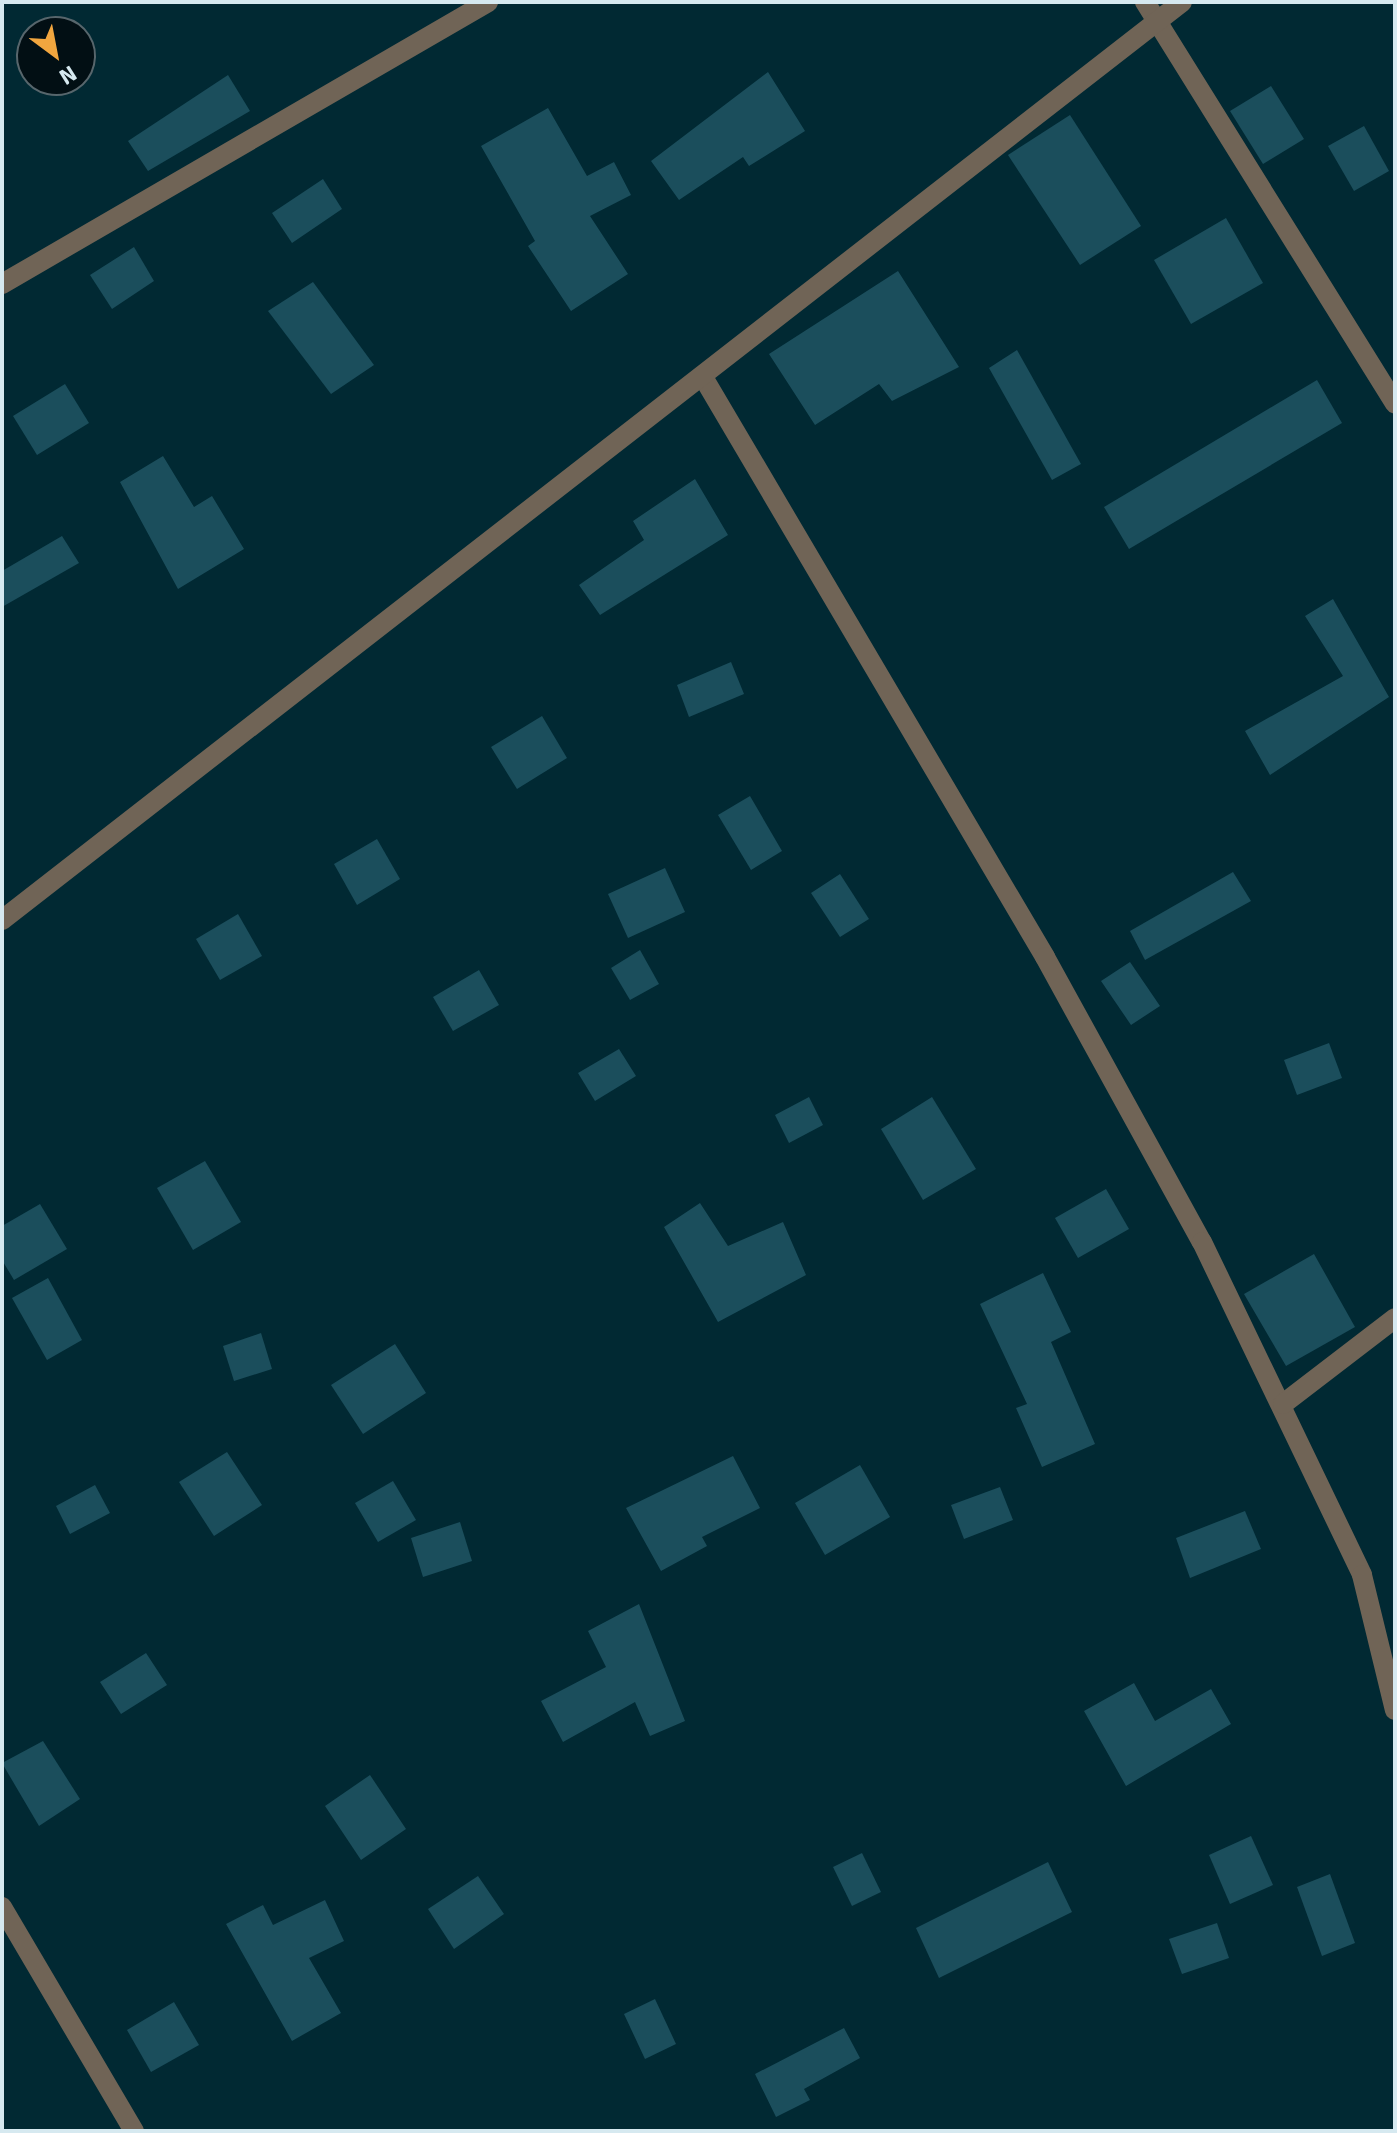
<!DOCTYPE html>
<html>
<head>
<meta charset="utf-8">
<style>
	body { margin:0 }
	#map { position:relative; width:1397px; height:2133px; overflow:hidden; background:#012933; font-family:Signika,sans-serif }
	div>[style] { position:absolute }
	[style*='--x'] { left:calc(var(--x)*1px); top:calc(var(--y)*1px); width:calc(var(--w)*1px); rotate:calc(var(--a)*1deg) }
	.building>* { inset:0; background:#1b4e5c }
	.minor>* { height:20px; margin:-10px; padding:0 10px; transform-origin:10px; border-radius:10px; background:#706456 }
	span { translate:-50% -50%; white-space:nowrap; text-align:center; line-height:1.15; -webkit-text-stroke:6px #020f14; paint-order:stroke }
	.frame { position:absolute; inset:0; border:4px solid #d6e9f0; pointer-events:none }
	.north { position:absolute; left:16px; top:16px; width:80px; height:80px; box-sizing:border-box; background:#020f14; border:2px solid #57666c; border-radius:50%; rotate:148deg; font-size:22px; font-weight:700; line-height:32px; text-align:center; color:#d6e9f0 }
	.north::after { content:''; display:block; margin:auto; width:28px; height:36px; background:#f1a63f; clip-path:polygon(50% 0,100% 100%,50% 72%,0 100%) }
</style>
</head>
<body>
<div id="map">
	<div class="building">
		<div style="clip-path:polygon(768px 72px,805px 131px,749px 166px,743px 157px,679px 200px,651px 161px)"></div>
		<div style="clip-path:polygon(228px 75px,250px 111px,148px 171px,128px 141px)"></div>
		<div style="clip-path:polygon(1271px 86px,1304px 139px,1263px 164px,1230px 111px)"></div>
		<div style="clip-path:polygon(548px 108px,587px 176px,614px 162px,631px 195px,590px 216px,628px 274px,571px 311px,528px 246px,535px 241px,481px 146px)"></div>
		<div style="clip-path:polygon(1070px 115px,1141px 226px,1080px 265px,1008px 155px)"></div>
		<div style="clip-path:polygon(1364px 126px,1389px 171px,1354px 191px,1328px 146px)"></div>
		<div style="clip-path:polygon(323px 179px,342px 209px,292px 243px,272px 213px)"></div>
		<div style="clip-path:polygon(1226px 218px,1263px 283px,1191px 324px,1154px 260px)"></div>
		<div style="clip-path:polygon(134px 247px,154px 281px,112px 309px,90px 275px)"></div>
		<div style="clip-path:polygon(898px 271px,959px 367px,892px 401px,879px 384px,815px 425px,769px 354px)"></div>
		<div style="clip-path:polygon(313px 282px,374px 365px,331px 394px,268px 311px)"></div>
		<div style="clip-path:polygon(1017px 350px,1081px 464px,1052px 480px,989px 368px)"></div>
		<div style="clip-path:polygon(1317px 380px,1342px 423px,1129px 549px,1104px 507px)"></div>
		<div style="clip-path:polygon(65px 384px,89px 423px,37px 455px,13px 416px)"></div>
		<div style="clip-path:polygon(163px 456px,194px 507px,212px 496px,244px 549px,178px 589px,120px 482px)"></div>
		<div style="clip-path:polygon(695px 479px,728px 535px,600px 615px,579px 585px,644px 540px,633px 521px)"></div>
		<div style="clip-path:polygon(62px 536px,79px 563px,2px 607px,2px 571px)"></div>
		<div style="clip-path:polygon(1333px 599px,1389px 697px,1270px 775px,1245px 731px,1343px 676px,1305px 616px)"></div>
		<div style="clip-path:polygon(731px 662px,744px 694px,689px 717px,677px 685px)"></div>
		<div style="clip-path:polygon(542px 716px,567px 758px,517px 789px,491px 747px)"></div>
		<div style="clip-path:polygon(750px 796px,782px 851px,751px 870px,718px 815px)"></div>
		<div style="clip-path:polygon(377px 839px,400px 879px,357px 905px,334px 864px)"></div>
		<div style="clip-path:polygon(665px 868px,685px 912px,628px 938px,608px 894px)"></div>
		<div style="clip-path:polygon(1233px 872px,1251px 901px,1145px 960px,1130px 931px)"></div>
		<div style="clip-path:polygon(840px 874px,869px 919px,840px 937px,811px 893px)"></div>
		<div style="clip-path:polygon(238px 914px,262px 956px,220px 980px,196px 939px)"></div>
		<div style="clip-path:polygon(640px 950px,659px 984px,630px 1000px,611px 968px)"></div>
		<div style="clip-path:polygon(1130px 962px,1160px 1006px,1131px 1025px,1101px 981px)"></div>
		<div style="clip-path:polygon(479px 970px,499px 1005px,453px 1031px,433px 997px)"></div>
		<div style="clip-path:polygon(1329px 1043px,1342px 1078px,1297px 1095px,1284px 1060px)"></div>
		<div style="clip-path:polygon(619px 1049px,636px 1076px,595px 1101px,578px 1073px)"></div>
		<div style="clip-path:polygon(809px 1097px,823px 1125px,789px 1143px,775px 1115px)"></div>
		<div style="clip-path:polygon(932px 1097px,976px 1169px,923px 1200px,881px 1129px)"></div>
		<div style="clip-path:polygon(205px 1161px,241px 1222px,193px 1250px,157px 1188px)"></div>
		<div style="clip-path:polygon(1106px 1189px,1129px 1229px,1078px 1258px,1055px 1218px)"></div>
		<div style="clip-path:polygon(700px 1203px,728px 1246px,783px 1222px,806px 1275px,718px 1322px,664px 1227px)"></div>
		<div style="clip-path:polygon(40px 1204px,67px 1249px,14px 1280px,2px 1260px,2px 1226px)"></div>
		<div style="clip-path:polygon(1314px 1254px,1355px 1327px,1286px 1366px,1244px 1294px)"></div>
		<div style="clip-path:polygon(1043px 1273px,1071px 1332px,1051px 1342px,1095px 1444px,1042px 1467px,1016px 1408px,1027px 1404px,980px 1304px)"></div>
		<div style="clip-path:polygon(48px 1278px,82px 1340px,47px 1360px,12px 1298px)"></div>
		<div style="clip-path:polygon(261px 1333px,272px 1369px,234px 1381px,223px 1346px)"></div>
		<div style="clip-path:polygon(395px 1344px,426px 1393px,363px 1434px,331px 1385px)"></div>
		<div style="clip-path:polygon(227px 1452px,262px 1505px,214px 1536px,179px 1482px)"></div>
		<div style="clip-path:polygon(733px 1456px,760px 1508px,702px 1537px,707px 1546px,661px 1571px,626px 1508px)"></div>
		<div style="clip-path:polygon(860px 1465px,890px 1517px,825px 1555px,795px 1503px)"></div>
		<div style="clip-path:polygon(393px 1481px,416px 1520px,378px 1542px,355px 1503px)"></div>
		<div style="clip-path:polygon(95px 1485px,110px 1513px,70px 1534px,56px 1506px)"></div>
		<div style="clip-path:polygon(1000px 1487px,1013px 1520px,964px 1539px,951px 1505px)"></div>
		<div style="clip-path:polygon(1245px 1511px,1261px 1549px,1190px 1578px,1176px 1538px)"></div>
		<div style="clip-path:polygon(460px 1522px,472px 1561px,423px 1577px,411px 1538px)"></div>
		<div style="clip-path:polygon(639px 1604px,685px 1721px,650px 1736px,635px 1702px,563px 1742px,541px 1701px,606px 1667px,588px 1631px)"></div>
		<div style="clip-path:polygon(146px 1653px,167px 1685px,121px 1714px,100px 1682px)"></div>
		<div style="clip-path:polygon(1134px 1683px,1155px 1721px,1211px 1689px,1231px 1724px,1126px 1786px,1084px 1711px)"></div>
		<div style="clip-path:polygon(43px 1741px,80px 1799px,39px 1826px,2px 1763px)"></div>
		<div style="clip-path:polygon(370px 1775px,406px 1829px,361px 1860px,325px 1806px)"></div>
		<div style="clip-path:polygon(1251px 1836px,1273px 1885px,1230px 1904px,1209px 1855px)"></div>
		<div style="clip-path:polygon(862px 1853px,881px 1892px,852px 1906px,833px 1867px)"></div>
		<div style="clip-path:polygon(1048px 1862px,1072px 1912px,939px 1978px,916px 1928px)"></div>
		<div style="clip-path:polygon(1330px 1874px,1355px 1943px,1322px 1956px,1297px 1887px)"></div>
		<div style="clip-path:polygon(478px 1876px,504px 1914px,454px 1949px,428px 1909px)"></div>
		<div style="clip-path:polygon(325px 1900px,344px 1941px,309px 1958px,341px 2013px,292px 2041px,226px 1924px,263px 1905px,273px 1925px)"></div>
		<div style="clip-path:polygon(1217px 1923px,1229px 1958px,1182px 1974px,1169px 1939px)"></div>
		<div style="clip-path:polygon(655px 1999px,676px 2044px,645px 2059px,624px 2014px)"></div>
		<div style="clip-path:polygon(174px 2002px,199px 2045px,151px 2072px,127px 2030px)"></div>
		<div style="clip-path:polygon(844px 2028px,860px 2058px,804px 2089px,810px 2100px,776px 2117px,755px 2074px)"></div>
	</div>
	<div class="minor">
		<div style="--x:1145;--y:2;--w:473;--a:58.1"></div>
		<div style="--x:2;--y:284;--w:562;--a:-30.12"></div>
		<div style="--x:703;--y:377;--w:673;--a:59.47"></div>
		<div style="--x:1045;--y:957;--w:325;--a:61.2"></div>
		<div style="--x:1202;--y:1242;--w:369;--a:64.3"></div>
		<div style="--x:1362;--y:1575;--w:139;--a:76.3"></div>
		<div style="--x:2;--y:920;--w:1495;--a:-37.88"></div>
		<div style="--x:1283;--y:1404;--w:141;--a:-37.5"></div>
		<div style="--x:2;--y:1907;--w:260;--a:59.5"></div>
	</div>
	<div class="frame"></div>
	<div class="north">N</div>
</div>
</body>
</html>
